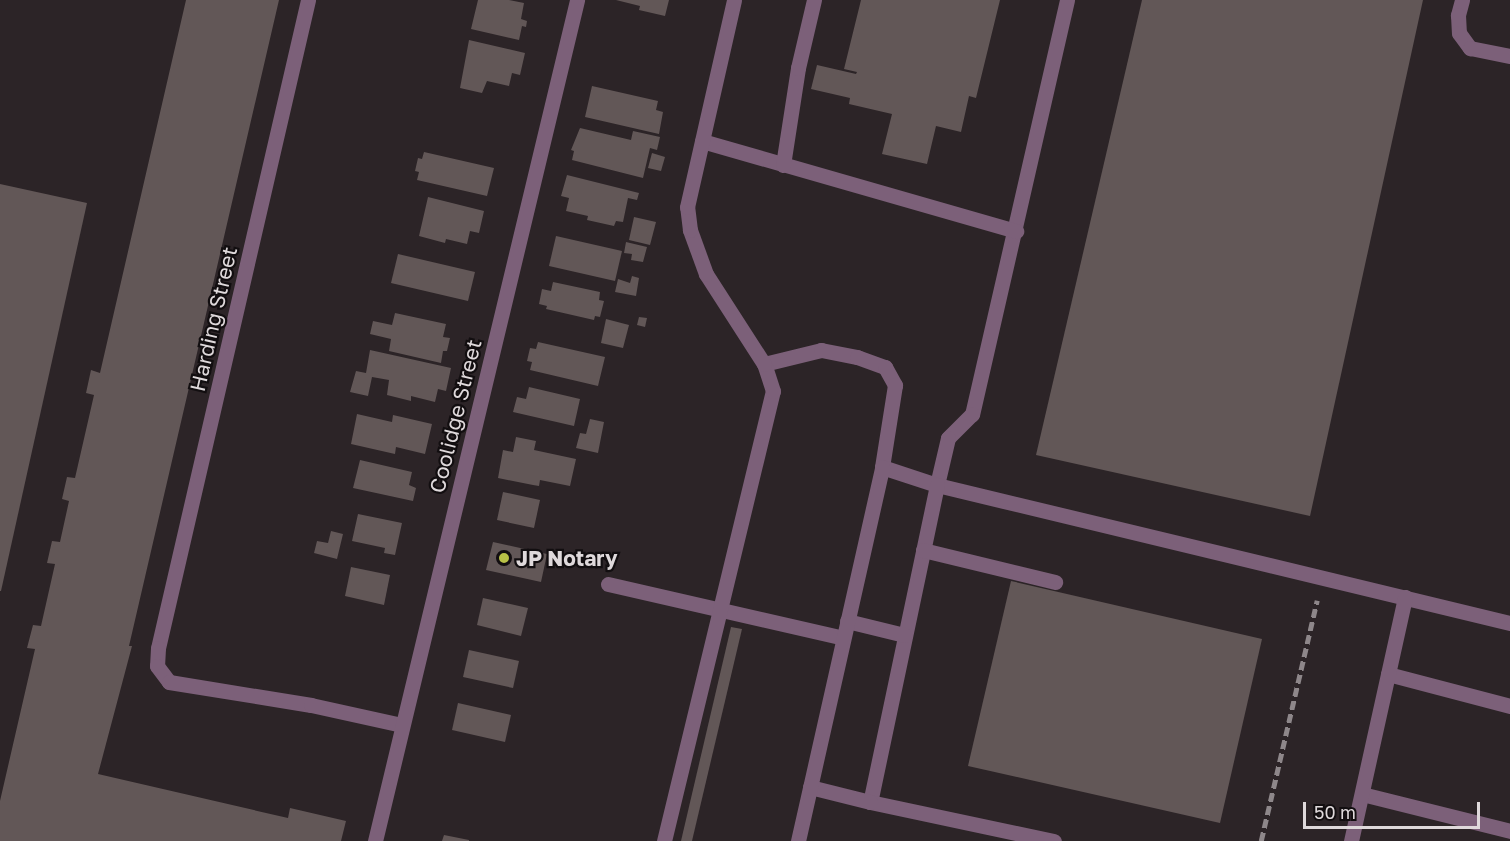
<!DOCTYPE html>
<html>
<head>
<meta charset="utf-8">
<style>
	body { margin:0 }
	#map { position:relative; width:1510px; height:841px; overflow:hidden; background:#2c2427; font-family:"Golos Text",sans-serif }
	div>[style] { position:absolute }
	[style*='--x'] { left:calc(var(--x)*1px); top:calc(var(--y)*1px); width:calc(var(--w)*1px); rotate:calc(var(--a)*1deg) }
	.building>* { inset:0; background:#625757 }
	.minor>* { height:15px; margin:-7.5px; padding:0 7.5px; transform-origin:7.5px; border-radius:7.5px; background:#7c6079 }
	.rail>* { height:4.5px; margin-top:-2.25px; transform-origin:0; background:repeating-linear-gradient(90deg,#8e878a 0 9px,transparent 0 13.5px) }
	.dots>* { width:16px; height:16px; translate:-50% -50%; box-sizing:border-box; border:3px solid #120e10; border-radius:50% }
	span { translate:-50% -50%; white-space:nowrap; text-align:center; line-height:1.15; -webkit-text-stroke:4.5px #120e10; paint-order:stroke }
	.street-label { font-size:21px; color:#dfd9db }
	.poi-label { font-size:21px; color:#dfd9db; font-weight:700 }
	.left { translate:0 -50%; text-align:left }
	.scale { position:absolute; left:1303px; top:802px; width:177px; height:27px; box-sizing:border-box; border:3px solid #dfd9db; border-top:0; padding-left:8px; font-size:18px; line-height:21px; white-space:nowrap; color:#dfd9db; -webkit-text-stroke:4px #120e10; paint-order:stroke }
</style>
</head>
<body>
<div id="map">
	<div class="building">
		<div style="clip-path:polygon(186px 0,279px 0,129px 646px,132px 646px,98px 774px,288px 818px,290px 808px,346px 821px,341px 841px,0 841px,0 801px,35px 649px,27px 648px,33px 625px,41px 626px,55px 564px,47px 563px,52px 541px,60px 542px,69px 501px,62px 499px,67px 477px,75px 478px,94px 395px,86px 393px,91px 370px,100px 373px)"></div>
		<div style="clip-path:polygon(478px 0,509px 0,524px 3px,521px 19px,527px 21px,526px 27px,522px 26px,519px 40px,471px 29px)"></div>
		<div style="clip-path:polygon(616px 0,669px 0,665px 16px,639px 10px,640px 6px)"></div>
		<div style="clip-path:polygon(861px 0,1000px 0,976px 98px,969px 96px,961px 132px,936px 126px,927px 164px,882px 154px,892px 114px,849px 104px,850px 98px,811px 89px,817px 65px,856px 74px,857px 72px,844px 69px)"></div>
		<div style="clip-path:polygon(1142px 0,1423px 0,1310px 516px,1036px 455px)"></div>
		<div style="clip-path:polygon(469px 40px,525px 53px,520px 75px,512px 73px,509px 86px,487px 81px,482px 93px,460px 88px)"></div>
		<div style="clip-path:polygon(592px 86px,658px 101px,656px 110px,663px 112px,659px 134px,585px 117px)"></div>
		<div style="clip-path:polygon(580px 128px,631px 140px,633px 131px,660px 137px,657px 150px,650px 148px,643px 178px,572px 160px,574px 151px,571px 150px)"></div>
		<div style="clip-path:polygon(424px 152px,494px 168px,487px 196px,417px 180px,419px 172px,415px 171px,418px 158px,422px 159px)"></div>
		<div style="clip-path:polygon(652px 153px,665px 157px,661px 171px,648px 168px)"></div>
		<div style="clip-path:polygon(567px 175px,639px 193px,637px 200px,628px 198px,623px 222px,616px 221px,614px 226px,587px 220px,588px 216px,566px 211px,569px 198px,561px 196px)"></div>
		<div style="clip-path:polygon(0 184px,87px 203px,1px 591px,0 591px)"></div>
		<div style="clip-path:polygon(428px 197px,484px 211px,479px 233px,470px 231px,467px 244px,446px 239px,445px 243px,419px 236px)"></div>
		<div style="clip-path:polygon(634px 217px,656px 222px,650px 245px,629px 240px)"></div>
		<div style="clip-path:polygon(556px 236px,622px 251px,615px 281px,549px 266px)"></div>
		<div style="clip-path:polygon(626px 242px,647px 247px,643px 262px,631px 260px,632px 254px,624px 253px)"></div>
		<div style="clip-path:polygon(398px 254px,475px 272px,468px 301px,391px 283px)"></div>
		<div style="clip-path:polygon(632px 276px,639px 278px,636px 296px,615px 292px,618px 279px,630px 283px)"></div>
		<div style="clip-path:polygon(553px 282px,600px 292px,599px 300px,604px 301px,600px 317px,595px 316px,594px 320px,546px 309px,547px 306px,539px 304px,542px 289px,551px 291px)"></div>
		<div style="clip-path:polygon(395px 313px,446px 324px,443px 337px,450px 338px,447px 351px,443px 351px,441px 363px,389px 351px,391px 339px,370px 334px,373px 321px,392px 325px)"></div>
		<div style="clip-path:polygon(639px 317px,647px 318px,645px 327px,637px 325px)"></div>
		<div style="clip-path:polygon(606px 319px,629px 325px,623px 348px,601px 343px)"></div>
		<div style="clip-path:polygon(538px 342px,605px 357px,598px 386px,530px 370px,532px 362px,527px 361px,530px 348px,536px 349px)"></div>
		<div style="clip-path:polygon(370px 350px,451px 368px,446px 391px,438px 389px,435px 402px,411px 396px,411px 401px,387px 395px,389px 380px,372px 377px,368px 396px,350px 392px,356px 371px,366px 373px)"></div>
		<div style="clip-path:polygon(529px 387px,580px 399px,574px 426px,513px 412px,517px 397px,526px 399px)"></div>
		<div style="clip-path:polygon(357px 414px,392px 422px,393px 415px,432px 424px,425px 454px,396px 447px,395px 454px,351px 444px)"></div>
		<div style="clip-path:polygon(590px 419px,604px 422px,598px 453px,576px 448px,580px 433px,586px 434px)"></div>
		<div style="clip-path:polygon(516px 437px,536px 441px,534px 450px,576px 459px,570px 486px,540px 480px,539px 486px,533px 485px,498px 478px,503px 450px,513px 452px)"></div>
		<div style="clip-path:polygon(360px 460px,412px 472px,409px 485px,416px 488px,413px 501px,353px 488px)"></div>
		<div style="clip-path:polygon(503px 492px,540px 500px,534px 528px,497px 520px)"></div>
		<div style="clip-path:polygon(358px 514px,402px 523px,395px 555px,384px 553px,385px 548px,352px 541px)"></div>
		<div style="clip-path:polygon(331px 531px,343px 534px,337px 559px,314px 553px,317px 541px,328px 543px)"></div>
		<div style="clip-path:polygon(493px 542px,547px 554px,541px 582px,486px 570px)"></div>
		<div style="clip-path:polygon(351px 567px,390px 575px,384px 605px,345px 596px)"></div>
		<div style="clip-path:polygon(1011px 581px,1262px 639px,1220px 823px,968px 766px)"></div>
		<div style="clip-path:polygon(483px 598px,528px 608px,521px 636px,477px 625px)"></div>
		<div style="clip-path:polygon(731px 627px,742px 629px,692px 841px,681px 841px)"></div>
		<div style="clip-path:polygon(469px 650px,519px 661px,513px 688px,463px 677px)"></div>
		<div style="clip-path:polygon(458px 703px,511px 715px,505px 742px,452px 730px)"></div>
		<div style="clip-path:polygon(444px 835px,469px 840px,469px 841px,442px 841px)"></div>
	</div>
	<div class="minor">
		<div style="--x:308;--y:0;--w:665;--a:103.03"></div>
		<div style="--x:158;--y:648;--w:18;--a:93"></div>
		<div style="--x:157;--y:666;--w:20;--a:53"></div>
		<div style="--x:169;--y:682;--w:144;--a:9.2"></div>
		<div style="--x:311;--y:705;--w:93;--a:12.4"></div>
		<div style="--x:1067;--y:0;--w:425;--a:102.9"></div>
		<div style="--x:972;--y:414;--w:34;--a:135"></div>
		<div style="--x:948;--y:438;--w:48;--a:103.2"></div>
		<div style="--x:937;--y:485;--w:589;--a:13.54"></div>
		<div style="--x:1462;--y:0;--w:16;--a:105"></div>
		<div style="--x:1458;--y:15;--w:18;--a:87"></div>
		<div style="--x:1459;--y:33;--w:19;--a:54"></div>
		<div style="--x:1470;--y:48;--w:41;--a:11.3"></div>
		<div style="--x:702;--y:141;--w:327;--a:16"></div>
		<div style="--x:783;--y:165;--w:98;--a:-81.2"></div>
		<div style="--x:798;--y:68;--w:70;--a:-76.8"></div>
		<div style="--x:764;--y:364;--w:59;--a:-13.8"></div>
		<div style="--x:821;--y:350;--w:37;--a:11"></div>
		<div style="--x:857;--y:357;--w:30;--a:20"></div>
		<div style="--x:885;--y:367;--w:21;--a:61"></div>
		<div style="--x:895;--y:385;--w:83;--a:99"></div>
		<div style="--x:882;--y:467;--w:58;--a:18.1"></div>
		<div style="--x:937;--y:485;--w:324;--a:101.9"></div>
		<div style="--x:870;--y:802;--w:188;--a:12"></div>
		<div style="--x:923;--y:550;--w:136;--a:13.6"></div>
		<div style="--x:608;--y:584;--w:241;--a:12.9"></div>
		<div style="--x:847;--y:621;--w:59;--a:13.8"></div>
		<div style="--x:1388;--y:674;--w:126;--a:14.7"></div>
		<div style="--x:810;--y:787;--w:62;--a:14"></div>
		<div style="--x:1362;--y:794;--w:153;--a:14"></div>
		<div style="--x:375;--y:841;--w:865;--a:-76.49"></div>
		<div style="--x:664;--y:841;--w:463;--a:-76.4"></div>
		<div style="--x:773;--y:391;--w:28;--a:-108"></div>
		<div style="--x:764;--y:364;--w:107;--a:-122.8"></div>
		<div style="--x:706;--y:274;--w:47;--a:-110"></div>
		<div style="--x:690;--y:230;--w:23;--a:-97"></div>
		<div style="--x:687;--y:207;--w:212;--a:-77.2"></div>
		<div style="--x:798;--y:841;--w:383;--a:-77.3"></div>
		<div style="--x:1351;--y:841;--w:250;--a:-77.5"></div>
	</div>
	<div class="rail">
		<div style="--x:1261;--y:841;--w:247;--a:-76.9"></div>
	</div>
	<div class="dots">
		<div style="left:504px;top:558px;background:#b8c147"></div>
	</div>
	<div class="street-label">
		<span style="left:213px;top:319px;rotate:-77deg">Harding Street</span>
		<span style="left:455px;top:416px;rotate:-76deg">Coolidge Street</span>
	</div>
	<div class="poi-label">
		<span class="left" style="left:516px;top:558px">JP Notary</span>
	</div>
	<div class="scale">50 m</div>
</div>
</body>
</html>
